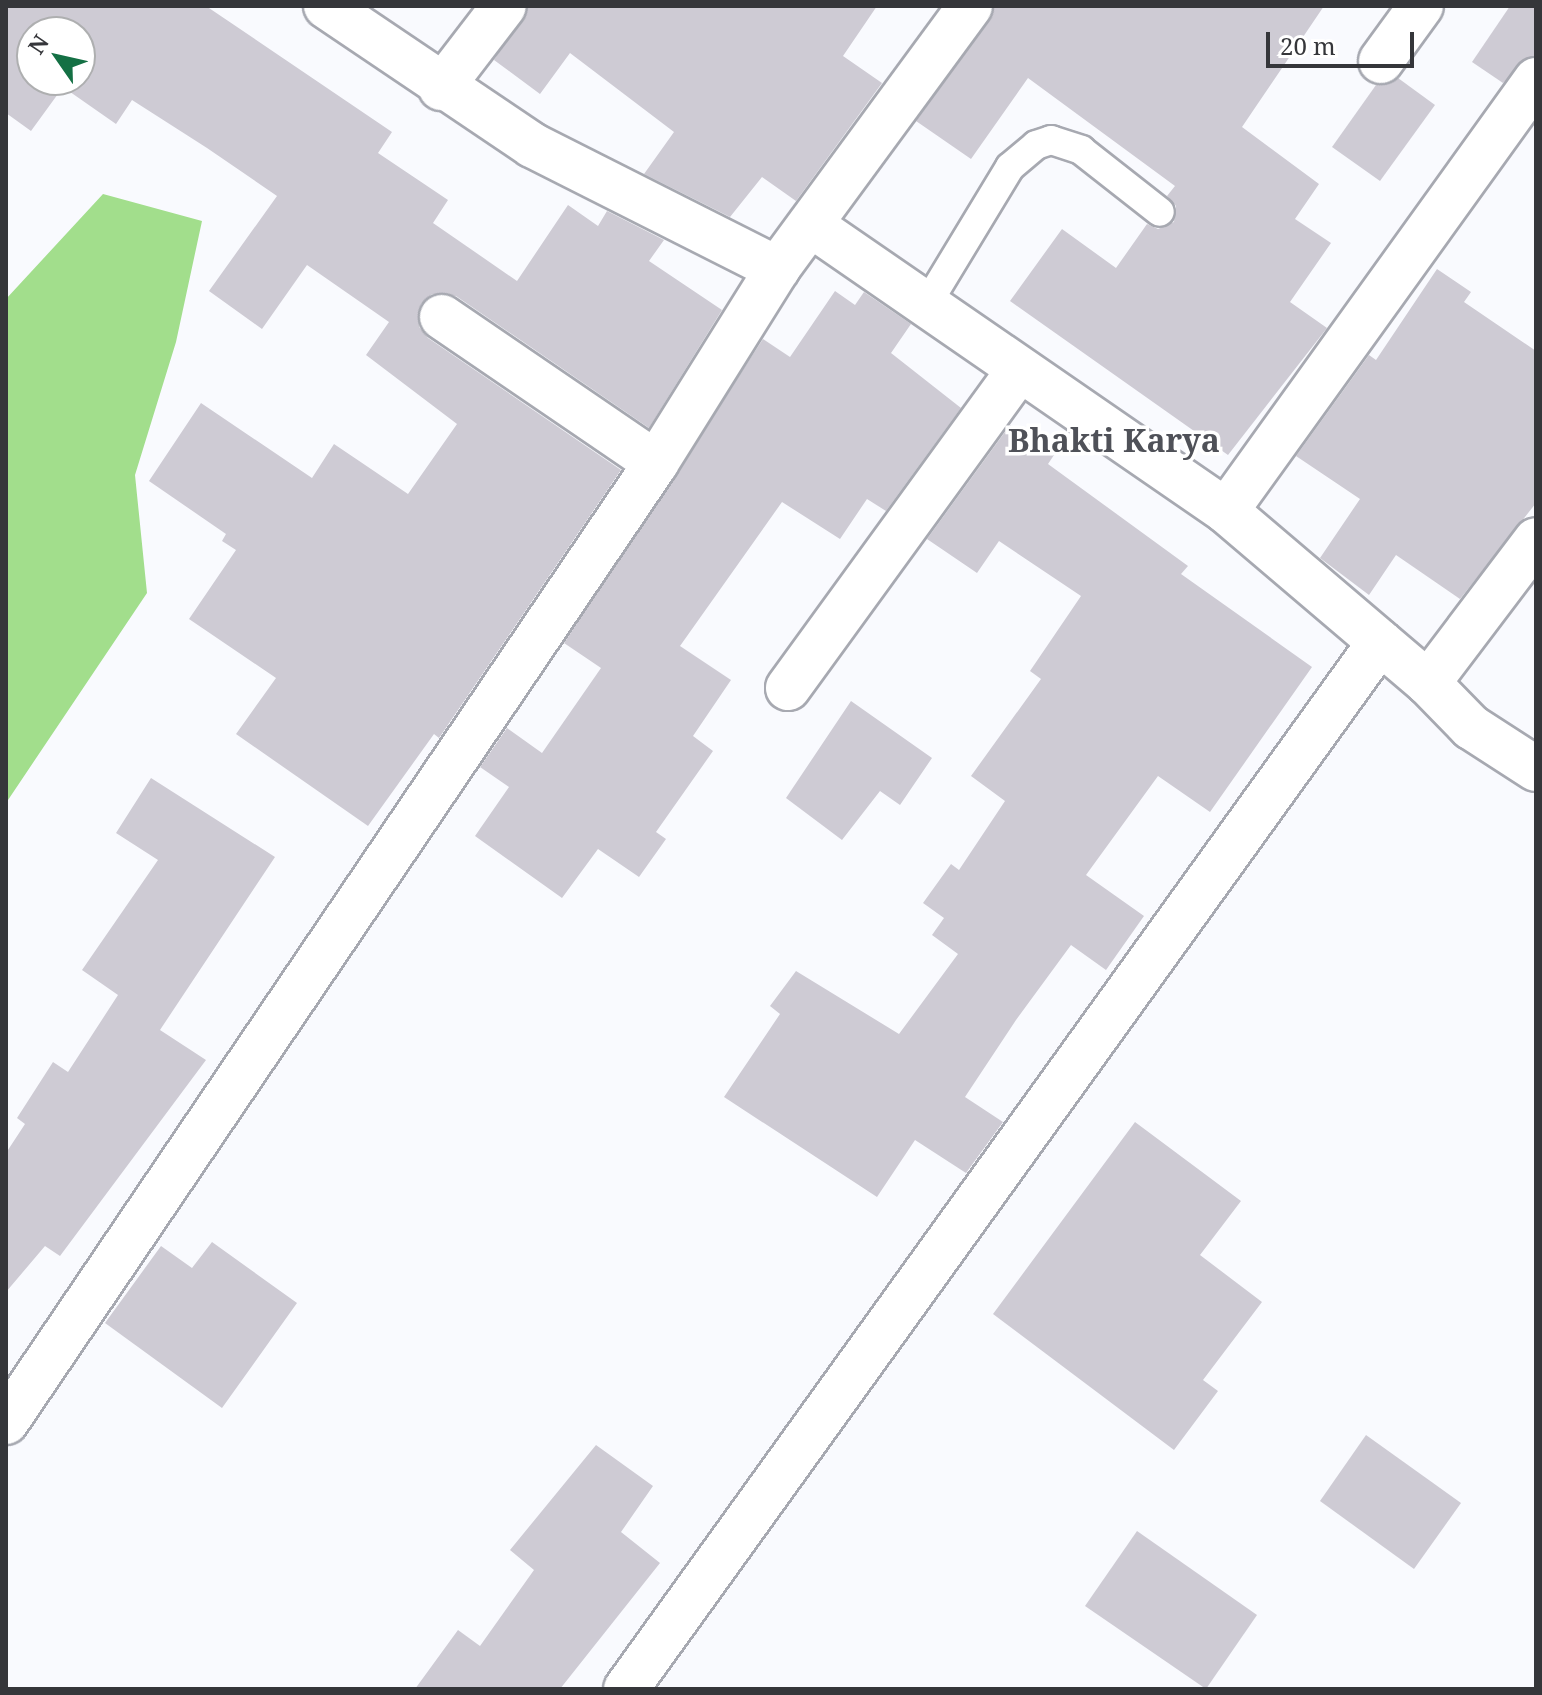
<!DOCTYPE html>
<html>
<head>
<meta charset="utf-8">
<style>
	body { margin:0 }
	#map { position:relative; width:1542px; height:1695px; overflow:hidden; background:#f9fafe; font-family:"Noto Serif",serif }
	div>[style] { position:absolute }
	[style*='--x'] { left:calc(var(--x)*1px); top:calc(var(--y)*1px); width:calc(var(--w)*1px); rotate:calc(var(--a)*1deg) }
	.forest>* { inset:0; background:#a2de8c }
	.building>* { inset:0; background:#cecbd4 }
	.roads { filter:drop-shadow(2px 0 #a7a9b1) drop-shadow(-2px 0 #a7a9b1) drop-shadow(0 2px #a7a9b1) drop-shadow(0 -2px #a7a9b1) }
	.service>* { height:28px; margin:-14px; padding:0 14px; transform-origin:14px; border-radius:14px; background:#fff }
	.minor>* { height:44px; margin:-22px; padding:0 22px; transform-origin:22px; border-radius:22px; background:#fff }
	span { translate:-50% -50%; white-space:nowrap; text-align:center; line-height:1.15; -webkit-text-stroke:7px #fff; paint-order:stroke }
	.quarter-label { font-size:32px; color:#4f5158; font-weight:700 }
	.frame { position:absolute; inset:0; border:8px solid #35363a; pointer-events:none }
	.north { position:absolute; left:16px; top:16px; width:80px; height:80px; box-sizing:border-box; background:#fff; border:2px solid #aeafb0; border-radius:50%; rotate:304deg; font-size:22px; font-weight:700; line-height:32px; text-align:center; color:#35363a }
	.north::after { content:''; display:block; margin:auto; width:28px; height:36px; background:#147044; clip-path:polygon(50% 0,100% 100%,50% 72%,0 100%) }
	.scale { position:absolute; left:1266px; top:32px; width:148px; height:36px; box-sizing:border-box; border:4px solid #35363a; border-top:0; padding-left:10px; font-size:24px; line-height:28px; white-space:nowrap; color:#35363a; -webkit-text-stroke:6px #fff; paint-order:stroke }
</style>
</head>
<body>
<div id="map">
	<div class="forest">
		<div style="clip-path:polygon(103px 194px,202px 221px,176px 342px,135px 475px,147px 593px,6px 803px,6px 299px)"></div>
	</div>
	<div class="building">
		<div style="clip-path:polygon(evenodd,6px 6px,206px 6px,392px 132px,378px 153px,448px 200px,433px 223px,517px 281px,568px 205px,598px 226px,607px 211px,664px 240px,649px 261px,722px 310px,649px 428px,456px 296px,432px 294px,421px 304px,419px 327px,428px 338px,621px 470px,439px 738px,434px 734px,368px 826px,236px 734px,276px 678px,189px 619px,236px 550px,222px 541px,226px 534px,149px 481px,201px 403px,312px 478px,334px 444px,408px 494px,457px 424px,366px 355px,389px 322px,307px 265px,262px 329px,209px 291px,277px 196px,207px 148px,132px 100px,116px 124px,63px 87px,31px 131px,6px 113px,6px 6px,32px 32px,80px 32px,80px 80px,32px 80px,32px 32px)"></div>
		<div style="clip-path:polygon(528px 6px,877px 6px,843px 56px,882px 83px,796px 201px,762px 177px,730px 217px,644px 174px,674px 132px,570px 53px,540px 94px,494px 60px)"></div>
		<div style="clip-path:polygon(995px 6px,1324px 6px,1242px 127px,1319px 184px,1295px 219px,1331px 243px,1290px 302px,1327px 328px,1228px 455px,1010px 301px,1062px 229px,1116px 268px,1147px 224px,1158px 229px,1174px 222px,1176px 206px,1167px 196px,1175px 186px,1028px 78px,971px 159px,916px 121px)"></div>
		<div style="clip-path:polygon(1510px 6px,1536px 6px,1536px 55px,1503px 83px,1472px 62px)"></div>
		<div style="clip-path:polygon(1398px 78px,1435px 105px,1380px 181px,1332px 147px,1376px 85px)"></div>
		<div style="clip-path:polygon(1437px 269px,1471px 292px,1464px 302px,1536px 351px,1536px 503px,1460px 599px,1396px 555px,1369px 595px,1320px 558px,1360px 499px,1296px 456px,1369px 355px,1376px 360px)"></div>
		<div style="clip-path:polygon(835px 291px,855px 305px,864px 292px,911px 324px,891px 353px,961px 408px,886px 511px,867px 499px,840px 539px,782px 502px,680px 646px,731px 680px,693px 736px,713px 751px,656px 832px,666px 839px,639px 877px,598px 849px,562px 898px,475px 836px,509px 787px,480px 767px,507px 728px,542px 753px,601px 668px,564px 643px,763px 339px,790px 357px)"></div>
		<div style="clip-path:polygon(1010px 425px,1054px 455px,1048px 464px,1188px 566px,1181px 574px,1312px 667px,1210px 812px,1158px 776px,1086px 875px,1144px 916px,1106px 970px,1071px 945px,1016px 1020px,965px 1097px,1003px 1122px,966px 1173px,915px 1140px,877px 1197px,724px 1097px,780px 1014px,770px 1006px,796px 971px,899px 1034px,958px 954px,932px 935px,944px 918px,923px 903px,951px 864px,959px 870px,1005px 801px,971px 776px,1041px 679px,1030px 671px,1081px 596px,999px 541px,977px 573px,927px 539px)"></div>
		<div style="clip-path:polygon(851px 701px,932px 758px,900px 805px,880px 791px,842px 840px,786px 798px)"></div>
		<div style="clip-path:polygon(151px 778px,275px 857px,160px 1030px,206px 1060px,60px 1256px,45px 1246px,6px 1292px,6px 1153px,25px 1124px,17px 1118px,53px 1062px,68px 1072px,118px 995px,82px 970px,158px 860px,116px 833px)"></div>
		<div style="clip-path:polygon(1135px 1122px,1241px 1201px,1200px 1255px,1262px 1302px,1203px 1380px,1218px 1391px,1174px 1450px,993px 1314px)"></div>
		<div style="clip-path:polygon(212px 1242px,297px 1303px,222px 1408px,105px 1323px,161px 1246px,192px 1268px)"></div>
		<div style="clip-path:polygon(1366px 1435px,1461px 1503px,1414px 1569px,1320px 1501px)"></div>
		<div style="clip-path:polygon(596px 1445px,653px 1486px,621px 1532px,660px 1563px,560px 1689px,415px 1689px,458px 1630px,480px 1646px,534px 1570px,510px 1550px)"></div>
		<div style="clip-path:polygon(1137px 1531px,1257px 1615px,1206px 1689px,1085px 1606px)"></div>
	</div>
	<div class="roads">
		<div class="service">
			<div style="--x:927;--y:304;--w:160;--a:-58.8"></div>
			<div style="--x:1010;--y:167;--w:34;--a:-40"></div>
			<div style="--x:1036;--y:145;--w:16;--a:-18"></div>
			<div style="--x:1051;--y:140;--w:32;--a:18"></div>
			<div style="--x:1081;--y:150;--w:100;--a:38.1"></div>
		</div>
		<div class="minor">
			<div style="--x:326;--y:6;--w:249;--a:34"></div>
			<div style="--x:532;--y:145;--w:275;--a:26.8"></div>
			<div style="--x:1381;--y:61;--w:68;--a:-54"></div>
			<div style="--x:441;--y:88;--w:103;--a:-52.5"></div>
			<div style="--x:811;--y:225;--w:504;--a:34.57"></div>
			<div style="--x:1226;--y:511;--w:265;--a:40.4"></div>
			<div style="--x:1428;--y:683;--w:179;--a:-52.9"></div>
			<div style="--x:442;--y:317;--w:259;--a:34.3"></div>
			<div style="--x:1226;--y:511;--w:531;--a:-54.27"></div>
			<div style="--x:1428;--y:683;--w:62;--a:45.7"></div>
			<div style="--x:1471;--y:727;--w:77;--a:32.9"></div>
			<div style="--x:788;--y:688;--w:391;--a:-54"></div>
			<div style="--x:6;--y:1422;--w:1159;--a:-55.87"></div>
			<div style="--x:656;--y:463;--w:229;--a:-58"></div>
			<div style="--x:777;--y:269;--w:326;--a:-53.7"></div>
			<div style="--x:626;--y:1689;--w:1290;--a:-54.24"></div>
		</div>
	</div>
	<div class="quarter-label">
		<span style="left:1114px;top:440px">Bhakti Karya</span>
	</div>
	<div class="frame"></div>
	<div class="north">N</div>
	<div class="scale">20 m</div>
</div>
</body>
</html>
